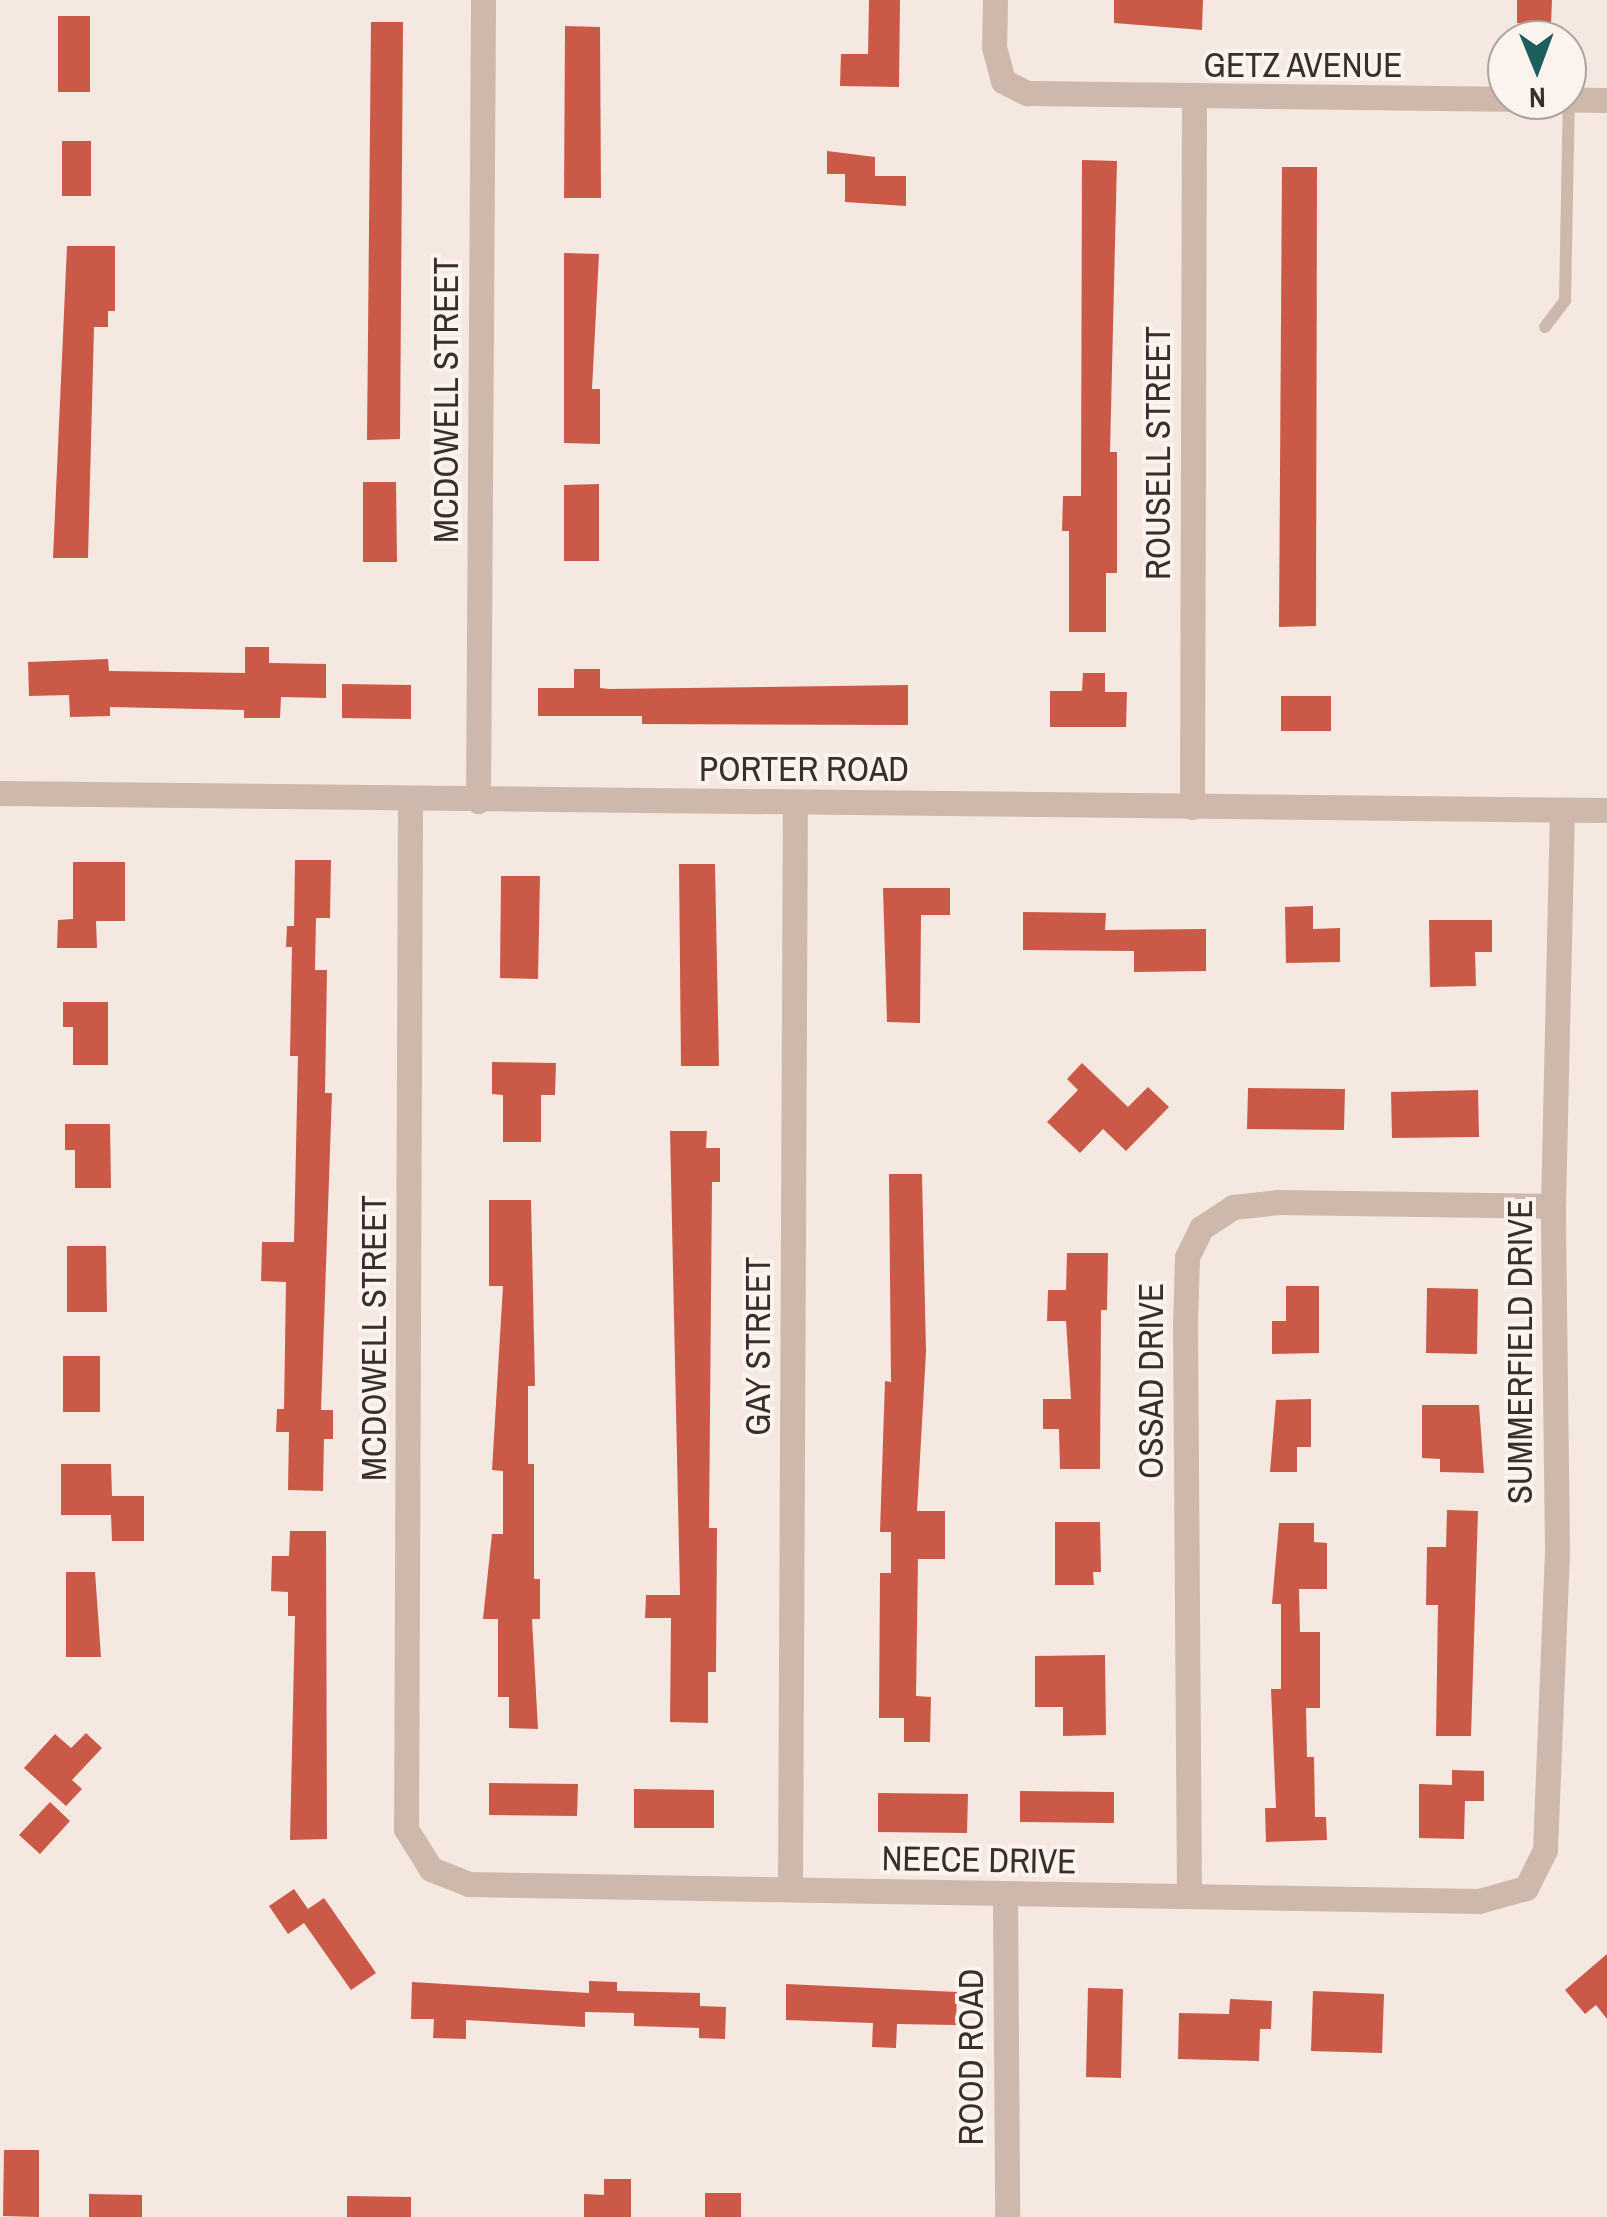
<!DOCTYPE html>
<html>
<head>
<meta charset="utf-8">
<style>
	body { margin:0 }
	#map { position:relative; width:1607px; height:2217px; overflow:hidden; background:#f4e8e0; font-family:"Archivo Narrow",sans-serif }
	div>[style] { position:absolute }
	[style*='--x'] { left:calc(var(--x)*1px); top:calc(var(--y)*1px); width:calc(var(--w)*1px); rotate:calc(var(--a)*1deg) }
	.building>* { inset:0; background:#cb5947 }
	.service>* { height:12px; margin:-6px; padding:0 6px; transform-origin:6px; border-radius:6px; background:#ceb7ab }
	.minor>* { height:25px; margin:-12.5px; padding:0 12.5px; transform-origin:12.5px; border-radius:12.5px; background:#ceb7ab }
	.tertiary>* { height:25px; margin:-12.5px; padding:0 12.5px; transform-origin:12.5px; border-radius:12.5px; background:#ceb7ab }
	span { translate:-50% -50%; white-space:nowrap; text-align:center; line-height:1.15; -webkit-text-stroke:8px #fbf3ed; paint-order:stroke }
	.street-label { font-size:35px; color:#3b2e2a }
	.north { position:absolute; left:1487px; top:20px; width:100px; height:100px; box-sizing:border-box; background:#fbf3ed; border:2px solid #aea49f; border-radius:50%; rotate:179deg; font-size:28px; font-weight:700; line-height:40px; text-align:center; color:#3b2e2a }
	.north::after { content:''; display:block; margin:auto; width:35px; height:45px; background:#1d5f5c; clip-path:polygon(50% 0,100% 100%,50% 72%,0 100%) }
</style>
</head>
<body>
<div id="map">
	<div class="building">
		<div style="clip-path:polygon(869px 0,900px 0,899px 87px,840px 86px,841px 54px,868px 54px)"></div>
		<div style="clip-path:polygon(1114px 0,1203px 0,1202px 30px,1114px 23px)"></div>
		<div style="clip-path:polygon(1517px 0,1552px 0,1551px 24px,1517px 23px)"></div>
		<div style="clip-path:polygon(58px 16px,90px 16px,90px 92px,58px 92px)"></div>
		<div style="clip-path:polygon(371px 22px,403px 22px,400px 439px,367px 440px)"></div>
		<div style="clip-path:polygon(565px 26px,600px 27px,601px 198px,564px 198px)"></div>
		<div style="clip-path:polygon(62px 141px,91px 141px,91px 196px,62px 196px)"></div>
		<div style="clip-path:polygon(827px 151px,875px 157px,875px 176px,906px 176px,906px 206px,845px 202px,845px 174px,827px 174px)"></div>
		<div style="clip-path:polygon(1082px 160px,1117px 161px,1110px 452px,1117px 452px,1117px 573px,1106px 573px,1106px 632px,1069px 632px,1069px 531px,1062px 531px,1063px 496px,1081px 496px)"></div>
		<div style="clip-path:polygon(1282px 167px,1317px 167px,1316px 626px,1279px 627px)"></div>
		<div style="clip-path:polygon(67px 246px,115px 246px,115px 311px,108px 311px,108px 327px,94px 327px,88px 558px,53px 558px)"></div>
		<div style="clip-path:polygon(564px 253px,599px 254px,592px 389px,600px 389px,600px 444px,564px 443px)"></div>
		<div style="clip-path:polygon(363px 482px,396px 482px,397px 562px,363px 562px)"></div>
		<div style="clip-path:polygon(599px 484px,599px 561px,564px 561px,564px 485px)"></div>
		<div style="clip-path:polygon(245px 647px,269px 647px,269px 663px,326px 664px,326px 698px,281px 697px,280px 718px,244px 718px,244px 710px,110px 707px,110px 716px,70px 717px,69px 695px,29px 696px,28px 662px,108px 659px,109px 671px,245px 673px)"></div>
		<div style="clip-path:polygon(574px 669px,600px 669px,600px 688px,609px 689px,908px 685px,908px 725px,642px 724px,642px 716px,538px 716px,538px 688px,574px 688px)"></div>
		<div style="clip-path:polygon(1083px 673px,1105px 673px,1105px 692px,1127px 692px,1126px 727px,1050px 727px,1050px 691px,1082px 691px)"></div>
		<div style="clip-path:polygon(342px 684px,411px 685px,411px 719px,342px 718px)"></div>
		<div style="clip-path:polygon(1281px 696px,1331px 696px,1331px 731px,1281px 731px)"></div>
		<div style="clip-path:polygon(295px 860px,331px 860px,330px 918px,316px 918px,315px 970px,327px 970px,325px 1093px,332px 1093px,321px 1410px,333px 1410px,333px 1439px,324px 1439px,323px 1491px,288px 1490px,289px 1432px,276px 1432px,277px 1409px,284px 1409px,286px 1282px,261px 1281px,262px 1242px,294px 1242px,298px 1056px,290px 1056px,292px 947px,286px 947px,287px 926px,294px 926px)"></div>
		<div style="clip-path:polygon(73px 862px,125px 862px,125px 921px,96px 921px,97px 948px,57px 948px,58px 920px,73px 919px)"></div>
		<div style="clip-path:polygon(679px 864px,715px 864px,719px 1066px,681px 1066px)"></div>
		<div style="clip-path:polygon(501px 876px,540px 876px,538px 979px,500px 978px)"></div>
		<div style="clip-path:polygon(883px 888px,950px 888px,950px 915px,921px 915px,920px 1023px,887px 1022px)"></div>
		<div style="clip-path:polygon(1313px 906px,1313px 929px,1340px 928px,1340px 962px,1286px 963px,1285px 907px)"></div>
		<div style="clip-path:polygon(1023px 912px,1106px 913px,1105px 930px,1206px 929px,1206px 971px,1134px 972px,1134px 951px,1023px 950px)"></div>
		<div style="clip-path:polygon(1429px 920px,1492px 920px,1492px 952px,1475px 952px,1476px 986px,1430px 987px)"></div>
		<div style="clip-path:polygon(63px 1002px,108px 1002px,108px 1065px,73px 1065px,73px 1027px,63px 1027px)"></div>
		<div style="clip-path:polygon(492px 1062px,556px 1063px,555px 1095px,541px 1095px,541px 1142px,503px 1142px,503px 1095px,492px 1094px)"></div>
		<div style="clip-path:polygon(1082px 1063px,1128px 1107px,1148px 1087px,1169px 1107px,1126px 1151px,1103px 1129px,1080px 1153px,1047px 1122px,1078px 1090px,1067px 1079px)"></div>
		<div style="clip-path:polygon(1248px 1088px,1345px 1089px,1344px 1130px,1247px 1129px)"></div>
		<div style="clip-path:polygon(1478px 1090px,1479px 1137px,1392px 1138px,1391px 1092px)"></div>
		<div style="clip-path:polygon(65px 1124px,110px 1124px,111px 1188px,75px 1188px,75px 1150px,65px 1150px)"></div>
		<div style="clip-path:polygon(670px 1131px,707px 1131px,706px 1148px,720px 1148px,720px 1182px,712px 1182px,709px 1528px,717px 1528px,716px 1672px,708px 1672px,708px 1723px,670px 1722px,671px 1618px,645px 1618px,646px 1595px,680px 1595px)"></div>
		<div style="clip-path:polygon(889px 1174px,922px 1174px,926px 1352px,917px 1511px,945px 1511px,945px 1559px,918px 1559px,916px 1696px,931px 1697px,930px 1742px,904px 1742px,904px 1718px,879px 1718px,880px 1573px,891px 1573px,891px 1532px,880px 1532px,885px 1381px,891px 1382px)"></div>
		<div style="clip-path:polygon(489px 1200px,531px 1200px,535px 1386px,528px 1386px,528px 1464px,534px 1464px,534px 1579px,540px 1579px,540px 1619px,532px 1619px,538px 1729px,509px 1728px,509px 1697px,498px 1697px,498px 1619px,483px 1619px,492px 1534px,503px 1534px,503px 1471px,492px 1470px,503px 1286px,489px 1286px)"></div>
		<div style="clip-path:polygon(67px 1246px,106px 1246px,107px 1312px,67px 1312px)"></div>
		<div style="clip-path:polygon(1067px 1253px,1108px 1253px,1107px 1310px,1101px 1310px,1100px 1469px,1060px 1469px,1059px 1429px,1043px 1429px,1043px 1399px,1071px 1399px,1066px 1321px,1047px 1321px,1048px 1290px,1066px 1290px)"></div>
		<div style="clip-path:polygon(1286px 1286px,1319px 1286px,1319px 1353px,1272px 1354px,1272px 1321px,1286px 1321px)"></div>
		<div style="clip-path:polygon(1427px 1288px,1478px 1289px,1477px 1354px,1426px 1353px)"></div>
		<div style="clip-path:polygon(63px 1356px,100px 1356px,100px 1412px,63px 1412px)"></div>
		<div style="clip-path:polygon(1311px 1399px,1311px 1447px,1297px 1447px,1297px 1472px,1270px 1472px,1276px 1400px)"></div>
		<div style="clip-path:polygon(1422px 1405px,1479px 1405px,1484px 1473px,1440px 1472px,1440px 1459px,1422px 1458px)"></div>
		<div style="clip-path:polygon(61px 1464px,111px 1464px,112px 1496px,144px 1496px,144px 1541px,112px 1541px,111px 1515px,61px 1515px)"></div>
		<div style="clip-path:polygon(1447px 1510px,1478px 1511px,1471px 1736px,1436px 1736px,1438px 1605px,1426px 1605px,1427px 1547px,1446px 1547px)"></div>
		<div style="clip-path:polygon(1055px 1522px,1100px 1522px,1101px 1572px,1093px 1572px,1094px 1585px,1055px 1585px)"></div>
		<div style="clip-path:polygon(1279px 1523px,1314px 1523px,1314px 1542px,1327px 1543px,1327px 1589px,1299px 1589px,1300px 1632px,1320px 1632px,1320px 1708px,1306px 1708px,1307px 1757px,1314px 1757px,1315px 1817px,1326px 1817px,1327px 1840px,1266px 1842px,1265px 1808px,1276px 1808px,1271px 1689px,1281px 1689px,1281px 1604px,1272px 1604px)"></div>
		<div style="clip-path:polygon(290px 1531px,326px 1531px,327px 1839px,290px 1840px,295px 1616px,288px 1616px,288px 1592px,271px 1591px,272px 1556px,289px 1556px)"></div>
		<div style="clip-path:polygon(66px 1572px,95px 1572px,101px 1657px,66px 1657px)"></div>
		<div style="clip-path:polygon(1105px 1655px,1106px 1735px,1063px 1736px,1063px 1707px,1035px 1707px,1035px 1656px)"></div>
		<div style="clip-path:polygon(86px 1733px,102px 1748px,72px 1780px,82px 1789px,66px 1806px,24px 1768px,55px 1734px,71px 1748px)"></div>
		<div style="clip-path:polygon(1452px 1770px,1484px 1771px,1484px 1801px,1465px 1801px,1464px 1839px,1419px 1838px,1419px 1784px,1452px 1785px)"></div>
		<div style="clip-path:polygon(489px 1783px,578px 1784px,577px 1816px,489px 1815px)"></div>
		<div style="clip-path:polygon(634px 1789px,714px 1790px,714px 1828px,634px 1828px)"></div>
		<div style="clip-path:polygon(1020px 1791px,1114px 1792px,1114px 1823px,1020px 1822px)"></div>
		<div style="clip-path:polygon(878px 1793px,968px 1794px,967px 1833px,878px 1832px)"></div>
		<div style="clip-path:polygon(50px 1802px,70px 1821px,40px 1854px,19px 1835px)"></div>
		<div style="clip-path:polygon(294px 1889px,308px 1909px,324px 1898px,376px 1973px,351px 1990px,304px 1923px,288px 1934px,269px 1906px)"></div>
		<div style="clip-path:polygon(1607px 1954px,1607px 2019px,1596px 2005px,1585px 2014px,1565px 1990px)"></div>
		<div style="clip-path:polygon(589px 1981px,617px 1982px,617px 1991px,700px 1993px,700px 2006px,726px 2007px,725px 2039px,699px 2038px,699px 2028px,634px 2026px,634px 2013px,585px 2012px,585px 2027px,466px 2020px,466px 2039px,433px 2038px,434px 2019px,411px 2019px,412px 1982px,589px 1993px)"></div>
		<div style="clip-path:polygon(786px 1984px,957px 1992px,956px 2025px,897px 2024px,896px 2048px,872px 2047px,873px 2023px,786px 2020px)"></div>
		<div style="clip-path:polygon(1088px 1988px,1123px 1989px,1121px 2078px,1086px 2077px)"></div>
		<div style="clip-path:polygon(1313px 1991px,1384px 1994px,1382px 2053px,1311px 2051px)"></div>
		<div style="clip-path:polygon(1230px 1999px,1272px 2001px,1271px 2029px,1260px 2029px,1259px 2061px,1178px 2059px,1179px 2013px,1229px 2014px)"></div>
		<div style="clip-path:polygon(4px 2150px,39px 2150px,39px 2217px,3px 2216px)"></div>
		<div style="clip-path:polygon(604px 2179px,631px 2179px,631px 2217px,584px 2217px,584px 2194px,604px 2195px)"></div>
		<div style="clip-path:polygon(705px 2193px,741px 2193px,741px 2217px,705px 2217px)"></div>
		<div style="clip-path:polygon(89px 2194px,142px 2195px,142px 2217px,89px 2217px)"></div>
		<div style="clip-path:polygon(347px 2196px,411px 2197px,411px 2217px,347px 2217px)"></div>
	</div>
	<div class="service">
		<div style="--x:1545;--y:327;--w:34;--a:-53"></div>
		<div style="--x:1565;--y:300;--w:200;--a:-88.9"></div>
	</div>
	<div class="minor">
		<div style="--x:995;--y:0;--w:47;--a:91.2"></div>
		<div style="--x:994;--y:47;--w:35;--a:75"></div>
		<div style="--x:1003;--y:81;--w:27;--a:27"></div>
		<div style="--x:1027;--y:93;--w:580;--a:0.69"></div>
		<div style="--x:410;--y:801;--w:1028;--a:90.22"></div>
		<div style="--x:406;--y:1829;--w:47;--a:58"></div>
		<div style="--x:431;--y:1869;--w:41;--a:21.5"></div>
		<div style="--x:469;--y:1884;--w:1010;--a:0.96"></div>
		<div style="--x:1479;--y:1901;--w:49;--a:-15.5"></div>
		<div style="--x:1526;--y:1888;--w:42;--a:-63.4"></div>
		<div style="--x:1545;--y:1850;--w:300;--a:-87.7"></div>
		<div style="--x:1557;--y:1550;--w:344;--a:-90.7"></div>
		<div style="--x:1553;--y:1206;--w:396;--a:-88.7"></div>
		<div style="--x:478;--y:801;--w:801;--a:-89.64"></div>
		<div style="--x:1192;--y:807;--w:707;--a:-89.84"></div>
		<div style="--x:790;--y:1889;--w:1085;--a:-89.74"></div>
		<div style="--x:1189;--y:1896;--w:572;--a:-90.4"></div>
		<div style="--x:1185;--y:1324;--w:67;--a:-88.3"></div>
		<div style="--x:1187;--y:1257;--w:32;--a:-64"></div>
		<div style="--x:1201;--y:1228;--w:38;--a:-33"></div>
		<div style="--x:1233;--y:1207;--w:46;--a:-6.2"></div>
		<div style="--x:1279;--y:1202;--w:274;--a:0.8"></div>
		<div style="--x:1005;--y:1897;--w:320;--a:89.6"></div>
	</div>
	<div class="tertiary">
		<div style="--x:0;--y:793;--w:1607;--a:0.61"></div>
	</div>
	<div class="street-label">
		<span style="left:1303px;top:65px">GETZ AVENUE</span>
		<span style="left:446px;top:400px;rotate:-90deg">MCDOWELL STREET</span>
		<span style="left:1158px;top:453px;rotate:-90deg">ROUSELL STREET</span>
		<span style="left:804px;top:769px">PORTER ROAD</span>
		<span style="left:374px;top:1338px;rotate:-90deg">MCDOWELL STREET</span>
		<span style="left:758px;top:1346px;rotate:-90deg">GAY STREET</span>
		<span style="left:1520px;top:1352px;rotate:-90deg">SUMMERFIELD DRIVE</span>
		<span style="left:1151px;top:1381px;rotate:-90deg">OSSAD DRIVE</span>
		<span style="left:979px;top:1860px;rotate:1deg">NEECE DRIVE</span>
		<span style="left:971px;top:2057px;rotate:-90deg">ROOD ROAD</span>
	</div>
	<div class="north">N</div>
</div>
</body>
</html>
